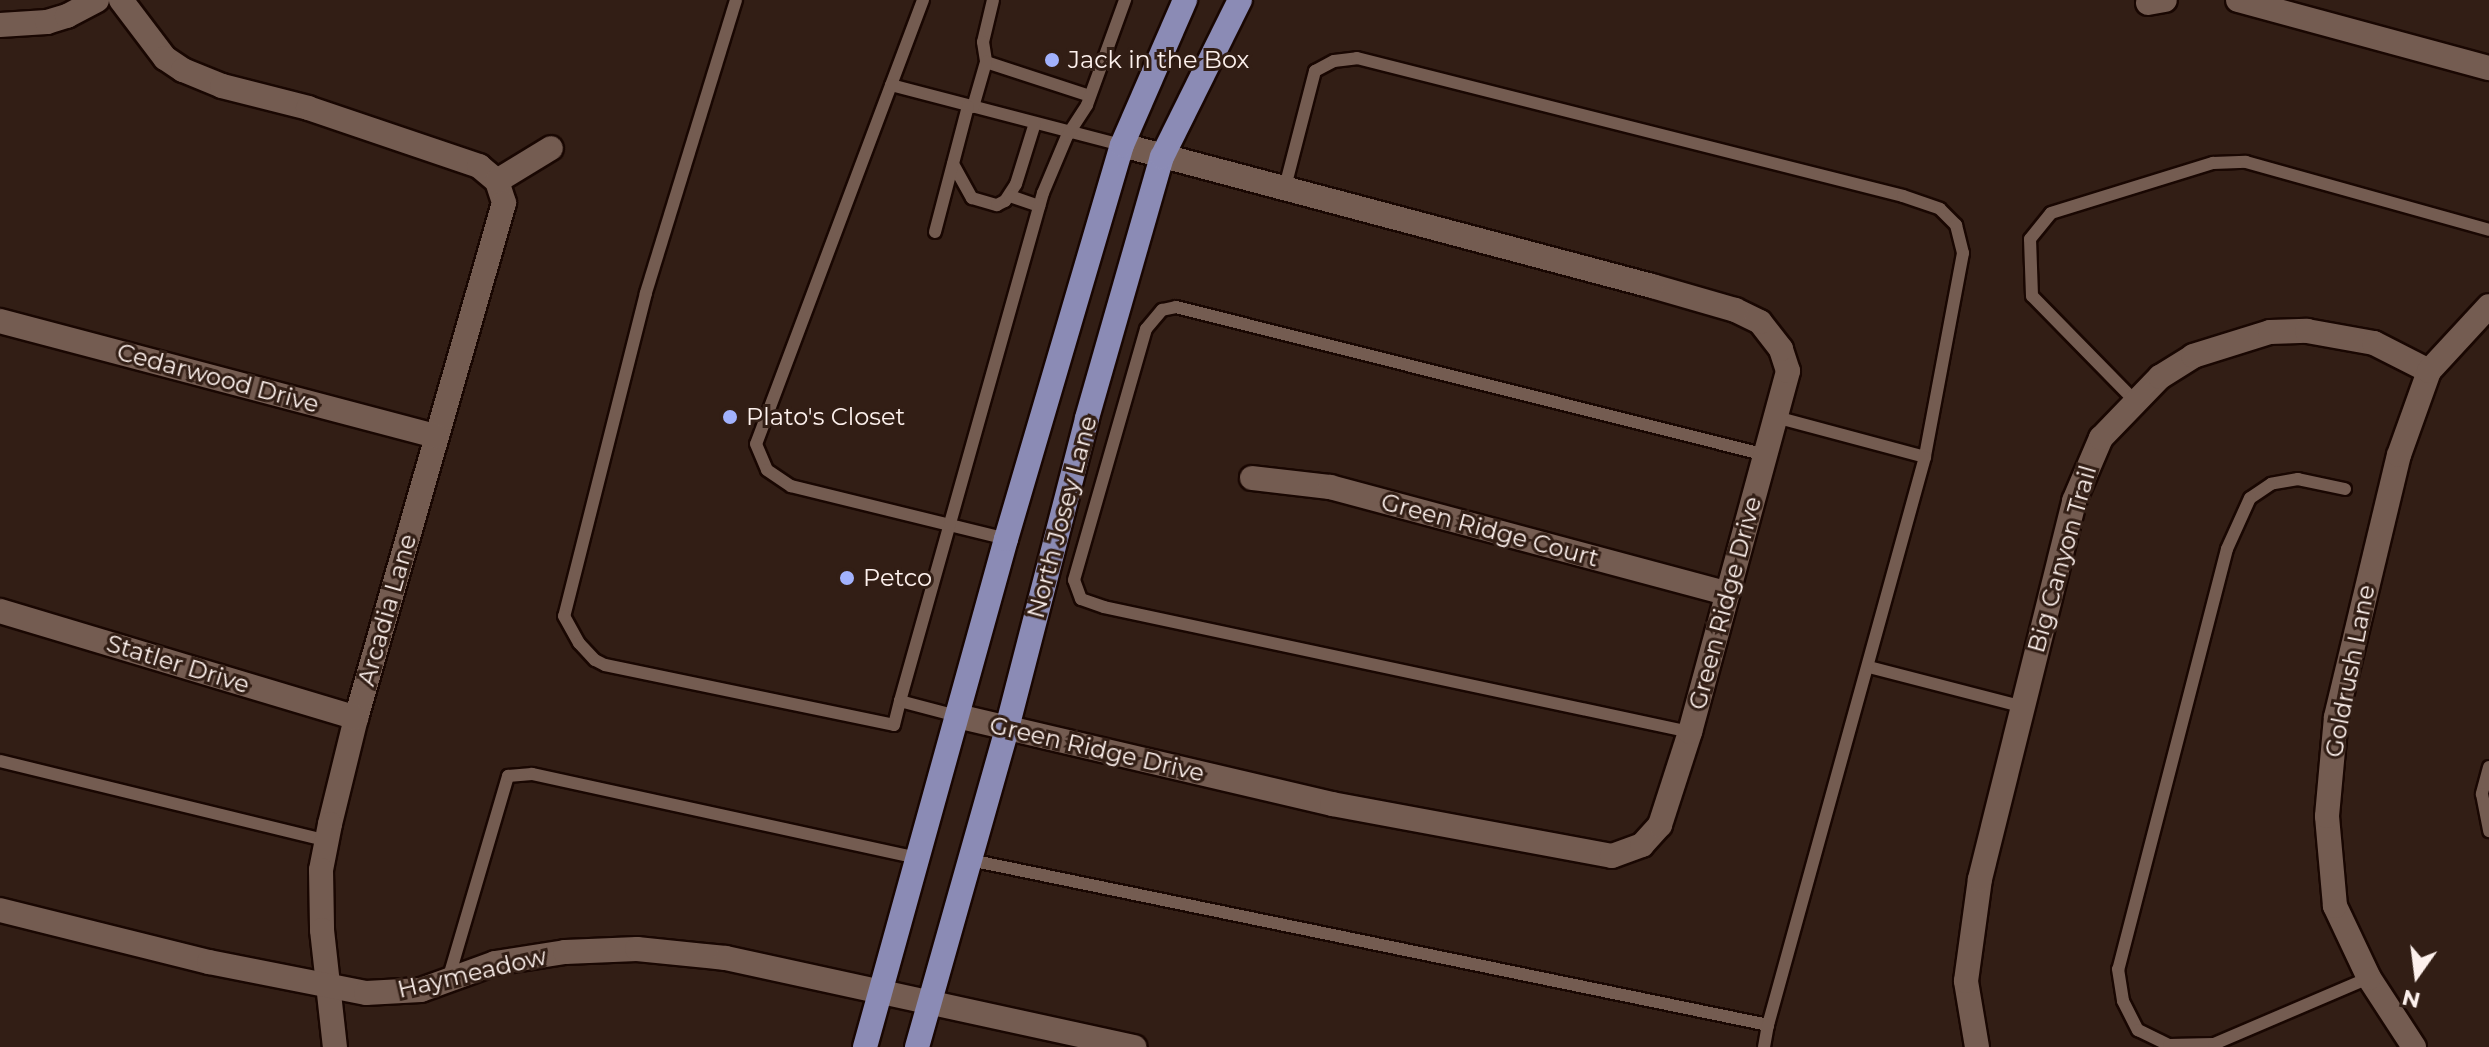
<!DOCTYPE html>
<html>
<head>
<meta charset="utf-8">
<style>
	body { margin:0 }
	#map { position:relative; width:2489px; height:1047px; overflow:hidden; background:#321e15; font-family:Montserrat,sans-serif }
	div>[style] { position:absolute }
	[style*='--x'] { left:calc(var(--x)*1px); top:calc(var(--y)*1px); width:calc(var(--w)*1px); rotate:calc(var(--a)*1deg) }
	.roads { filter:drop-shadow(2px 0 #190702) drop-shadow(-2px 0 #190702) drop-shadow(0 2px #190702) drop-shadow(0 -2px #190702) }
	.lane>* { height:12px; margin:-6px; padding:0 6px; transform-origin:6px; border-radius:6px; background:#745c51 }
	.street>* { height:24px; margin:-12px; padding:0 12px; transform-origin:12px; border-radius:12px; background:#745c51 }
	.primary>* { height:24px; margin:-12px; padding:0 12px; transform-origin:12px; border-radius:12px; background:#8b8bb5 }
	.dots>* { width:22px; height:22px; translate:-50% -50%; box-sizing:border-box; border:4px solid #321e15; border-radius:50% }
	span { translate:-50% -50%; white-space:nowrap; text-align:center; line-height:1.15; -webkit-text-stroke:6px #321e15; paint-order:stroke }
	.poi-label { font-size:24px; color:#fdf1ed }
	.left { translate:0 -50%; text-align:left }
	.street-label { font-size:24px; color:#fdf1ed }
	.north { position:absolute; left:2377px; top:935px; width:80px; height:80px; -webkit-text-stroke:6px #321e15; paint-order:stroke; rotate:194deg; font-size:22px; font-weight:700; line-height:32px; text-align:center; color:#fdf1ed }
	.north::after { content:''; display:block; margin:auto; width:28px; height:36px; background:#fdf1ed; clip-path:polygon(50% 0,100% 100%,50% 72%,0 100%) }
</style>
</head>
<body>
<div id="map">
	<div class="roads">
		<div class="lane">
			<div style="--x:736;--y:0;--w:307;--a:107.1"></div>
			<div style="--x:646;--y:293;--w:333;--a:104.2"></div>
			<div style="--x:564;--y:616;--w:31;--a:61"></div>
			<div style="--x:579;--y:643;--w:23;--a:47"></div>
			<div style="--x:595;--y:660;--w:11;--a:27"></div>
			<div style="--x:605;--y:665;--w:295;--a:11.7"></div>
			<div style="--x:894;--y:725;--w:25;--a:-76"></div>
			<div style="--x:923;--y:0;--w:474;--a:110.6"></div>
			<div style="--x:756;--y:444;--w:28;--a:67"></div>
			<div style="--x:767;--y:470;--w:29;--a:34"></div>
			<div style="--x:791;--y:486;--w:221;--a:13.8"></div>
			<div style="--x:993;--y:0;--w:43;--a:103.4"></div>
			<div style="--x:983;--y:42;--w:20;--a:81"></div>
			<div style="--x:986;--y:62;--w:109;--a:18.1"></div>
			<div style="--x:891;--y:85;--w:239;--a:14.6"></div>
			<div style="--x:973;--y:107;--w:47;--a:-73.9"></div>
			<div style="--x:953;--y:164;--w:39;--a:61"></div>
			<div style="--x:972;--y:198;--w:26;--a:16"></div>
			<div style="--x:997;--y:205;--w:9;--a:-27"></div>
			<div style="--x:1005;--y:201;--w:20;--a:-57"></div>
			<div style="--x:1016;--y:184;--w:64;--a:-72.7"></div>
			<div style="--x:1285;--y:187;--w:120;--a:-75.5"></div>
			<div style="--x:1315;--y:71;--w:21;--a:-28"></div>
			<div style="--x:1334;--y:61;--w:23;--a:-7"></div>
			<div style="--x:1357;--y:58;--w:563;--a:14.18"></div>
			<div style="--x:1903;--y:196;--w:39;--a:19"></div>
			<div style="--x:1940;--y:209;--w:23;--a:45"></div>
			<div style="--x:1956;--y:225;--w:29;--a:76"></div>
			<div style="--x:1963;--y:253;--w:208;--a:100.6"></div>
			<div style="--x:1925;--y:457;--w:154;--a:-165"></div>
			<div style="--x:1010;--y:196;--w:31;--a:19"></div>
			<div style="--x:935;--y:232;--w:130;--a:-75.3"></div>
			<div style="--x:2135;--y:401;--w:147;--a:-134.4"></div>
			<div style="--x:2032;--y:296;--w:57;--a:-92"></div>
			<div style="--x:2030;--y:239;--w:33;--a:-51"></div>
			<div style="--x:2051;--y:213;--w:170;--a:-17.2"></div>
			<div style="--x:2213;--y:163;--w:33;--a:-2"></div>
			<div style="--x:2246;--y:162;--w:252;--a:15.6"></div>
			<div style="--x:2345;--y:489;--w:48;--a:-168"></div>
			<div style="--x:2298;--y:479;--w:27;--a:170"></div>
			<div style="--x:2271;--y:484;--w:25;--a:146"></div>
			<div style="--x:2250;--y:498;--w:56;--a:114.3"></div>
			<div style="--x:2227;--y:549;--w:434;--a:104.5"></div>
			<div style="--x:2118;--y:969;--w:32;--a:81"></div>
			<div style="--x:2123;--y:1001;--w:33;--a:63"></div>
			<div style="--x:2138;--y:1030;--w:34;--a:26"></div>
			<div style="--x:2169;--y:1045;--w:45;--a:-1.3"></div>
			<div style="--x:2214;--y:1044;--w:168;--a:-23.1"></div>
			<div style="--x:1869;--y:667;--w:156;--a:14.5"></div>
			<div style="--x:957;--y:716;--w:59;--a:-165.3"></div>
			<div style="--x:900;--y:701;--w:528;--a:-74.28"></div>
			<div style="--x:1043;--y:193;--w:62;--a:-67.2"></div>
			<div style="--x:1067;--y:136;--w:37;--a:-57"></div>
			<div style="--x:1087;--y:105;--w:112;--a:-70.1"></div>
			<div style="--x:1690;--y:732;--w:599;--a:-167.96"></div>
			<div style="--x:1104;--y:607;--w:24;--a:-161"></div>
			<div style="--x:1081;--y:599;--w:20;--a:-110"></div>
			<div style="--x:1074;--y:580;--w:261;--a:-74"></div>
			<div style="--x:1146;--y:329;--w:25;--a:-50"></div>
			<div style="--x:1162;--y:310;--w:14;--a:-12"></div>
			<div style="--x:1176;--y:307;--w:608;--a:14.08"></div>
			<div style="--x:0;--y:761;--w:337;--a:13.7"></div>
			<div style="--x:2489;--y:767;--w:28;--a:105"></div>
			<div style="--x:2482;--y:794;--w:38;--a:79"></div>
			<div style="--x:970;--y:860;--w:815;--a:11.68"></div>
			<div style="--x:1768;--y:1025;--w:589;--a:-74.55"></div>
			<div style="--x:448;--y:980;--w:213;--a:-73.6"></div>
			<div style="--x:508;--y:776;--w:24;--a:-5"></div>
			<div style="--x:532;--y:774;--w:394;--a:12.3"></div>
			<div style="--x:1764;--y:1047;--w:22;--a:-80"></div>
		</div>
		<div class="street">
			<div style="--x:121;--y:0;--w:73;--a:52.8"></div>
			<div style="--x:165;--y:58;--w:22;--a:34"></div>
			<div style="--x:183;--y:70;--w:42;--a:22.3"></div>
			<div style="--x:222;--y:86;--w:89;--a:14.3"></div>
			<div style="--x:308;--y:108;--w:181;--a:18.7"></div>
			<div style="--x:479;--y:166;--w:23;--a:40"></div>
			<div style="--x:497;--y:181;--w:23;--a:72"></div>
			<div style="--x:504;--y:203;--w:536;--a:106.03"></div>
			<div style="--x:356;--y:718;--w:109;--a:103.8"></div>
			<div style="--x:330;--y:824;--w:47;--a:101.1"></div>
			<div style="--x:321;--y:870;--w:60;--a:89"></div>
			<div style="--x:322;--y:930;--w:118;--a:83.7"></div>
			<div style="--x:2238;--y:0;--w:260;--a:15.2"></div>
			<div style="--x:2148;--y:3;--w:17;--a:-10"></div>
			<div style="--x:0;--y:25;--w:47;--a:-3.7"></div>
			<div style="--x:47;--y:22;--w:21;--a:-17"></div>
			<div style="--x:67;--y:16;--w:34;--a:-28"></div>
			<div style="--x:497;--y:181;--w:63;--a:-31.4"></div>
			<div style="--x:0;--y:321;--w:451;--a:14.8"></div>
			<div style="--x:1252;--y:478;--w:79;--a:6.6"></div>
			<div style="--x:1330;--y:487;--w:410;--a:15"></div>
			<div style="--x:0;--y:611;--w:372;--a:16.7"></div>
			<div style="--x:957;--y:716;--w:385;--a:13.2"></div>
			<div style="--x:1332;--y:804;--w:285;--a:10.5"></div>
			<div style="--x:1612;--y:856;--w:32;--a:-20"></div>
			<div style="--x:1642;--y:845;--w:27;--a:-48"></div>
			<div style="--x:1660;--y:825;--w:98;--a:-72.1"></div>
			<div style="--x:1690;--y:732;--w:374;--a:-74.8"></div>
			<div style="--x:1788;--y:371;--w:23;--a:-108"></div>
			<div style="--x:1781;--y:349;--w:34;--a:-128"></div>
			<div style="--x:1760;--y:322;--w:28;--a:-154"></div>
			<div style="--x:1735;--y:310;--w:86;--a:-163.9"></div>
			<div style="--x:1652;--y:286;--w:548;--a:-165.1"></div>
			<div style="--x:0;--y:910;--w:215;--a:14"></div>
			<div style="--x:209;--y:962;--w:160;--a:11.2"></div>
			<div style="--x:366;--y:993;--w:55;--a:-3.1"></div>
			<div style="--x:421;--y:990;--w:79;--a:-20"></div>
			<div style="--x:495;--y:963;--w:71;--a:-8.9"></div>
			<div style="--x:565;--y:952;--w:72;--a:-2.4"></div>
			<div style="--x:637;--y:949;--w:89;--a:5.8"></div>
			<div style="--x:726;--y:958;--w:418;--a:12.3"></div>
			<div style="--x:1977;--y:1047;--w:67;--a:-99.5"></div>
			<div style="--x:1966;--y:981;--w:103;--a:-82.2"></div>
			<div style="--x:1980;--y:879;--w:390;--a:-76"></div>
			<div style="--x:2074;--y:501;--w:69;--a:-66.8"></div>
			<div style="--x:2101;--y:438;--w:85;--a:-46"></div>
			<div style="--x:2160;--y:377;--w:39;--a:-32"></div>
			<div style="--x:2193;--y:356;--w:81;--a:-17.3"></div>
			<div style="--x:2270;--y:332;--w:37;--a:-2"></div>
			<div style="--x:2307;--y:331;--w:68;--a:10.2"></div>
			<div style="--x:2374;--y:343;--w:62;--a:27"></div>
			<div style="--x:2414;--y:1047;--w:82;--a:-123.1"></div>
			<div style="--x:2369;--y:978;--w:80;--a:-115.3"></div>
			<div style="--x:2335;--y:906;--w:90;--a:-95.1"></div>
			<div style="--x:2327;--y:816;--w:99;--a:-84.8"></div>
			<div style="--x:2336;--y:717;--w:269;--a:-76.5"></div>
			<div style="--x:2399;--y:455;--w:89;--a:-70.3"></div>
			<div style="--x:2429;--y:371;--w:88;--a:-47.3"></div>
		</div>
		<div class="primary">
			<div style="--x:865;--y:1047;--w:527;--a:-74.49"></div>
			<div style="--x:1006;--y:539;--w:411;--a:-73.6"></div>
			<div style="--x:1122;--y:145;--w:158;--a:-66.5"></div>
			<div style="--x:917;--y:1047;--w:331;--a:-74.2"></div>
			<div style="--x:1007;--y:728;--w:320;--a:-75.5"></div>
			<div style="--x:1087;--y:418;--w:272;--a:-74"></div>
			<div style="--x:1162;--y:157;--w:175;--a:-63.6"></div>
		</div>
	</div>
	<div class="dots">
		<div style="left:1052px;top:60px;background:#a2b2fd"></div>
		<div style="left:730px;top:417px;background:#a2b2fd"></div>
		<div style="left:847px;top:578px;background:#a2b2fd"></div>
	</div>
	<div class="poi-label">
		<span class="left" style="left:1068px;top:60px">Jack in the Box</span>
		<span class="left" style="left:746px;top:417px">Plato's Closet</span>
		<span class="left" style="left:863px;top:578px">Petco</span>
	</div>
	<div class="street-label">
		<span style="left:218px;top:378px;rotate:15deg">Cedarwood Drive</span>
		<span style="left:1062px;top:517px;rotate:-75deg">North Josey Lane</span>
		<span style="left:1490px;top:530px;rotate:15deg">Green Ridge Court</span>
		<span style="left:2062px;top:559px;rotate:-74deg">Big Canyon Trail</span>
		<span style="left:1725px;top:603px;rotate:-75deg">Green Ridge Drive</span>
		<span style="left:387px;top:610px;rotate:-74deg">Arcadia Lane</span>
		<span style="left:178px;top:664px;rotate:17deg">Statler Drive</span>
		<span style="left:2350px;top:671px;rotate:-79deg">Goldrush Lane</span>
		<span style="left:1097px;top:749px;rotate:13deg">Green Ridge Drive</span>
		<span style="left:472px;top:973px;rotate:-13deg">Haymeadow</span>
	</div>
	<div class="north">N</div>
</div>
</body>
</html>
